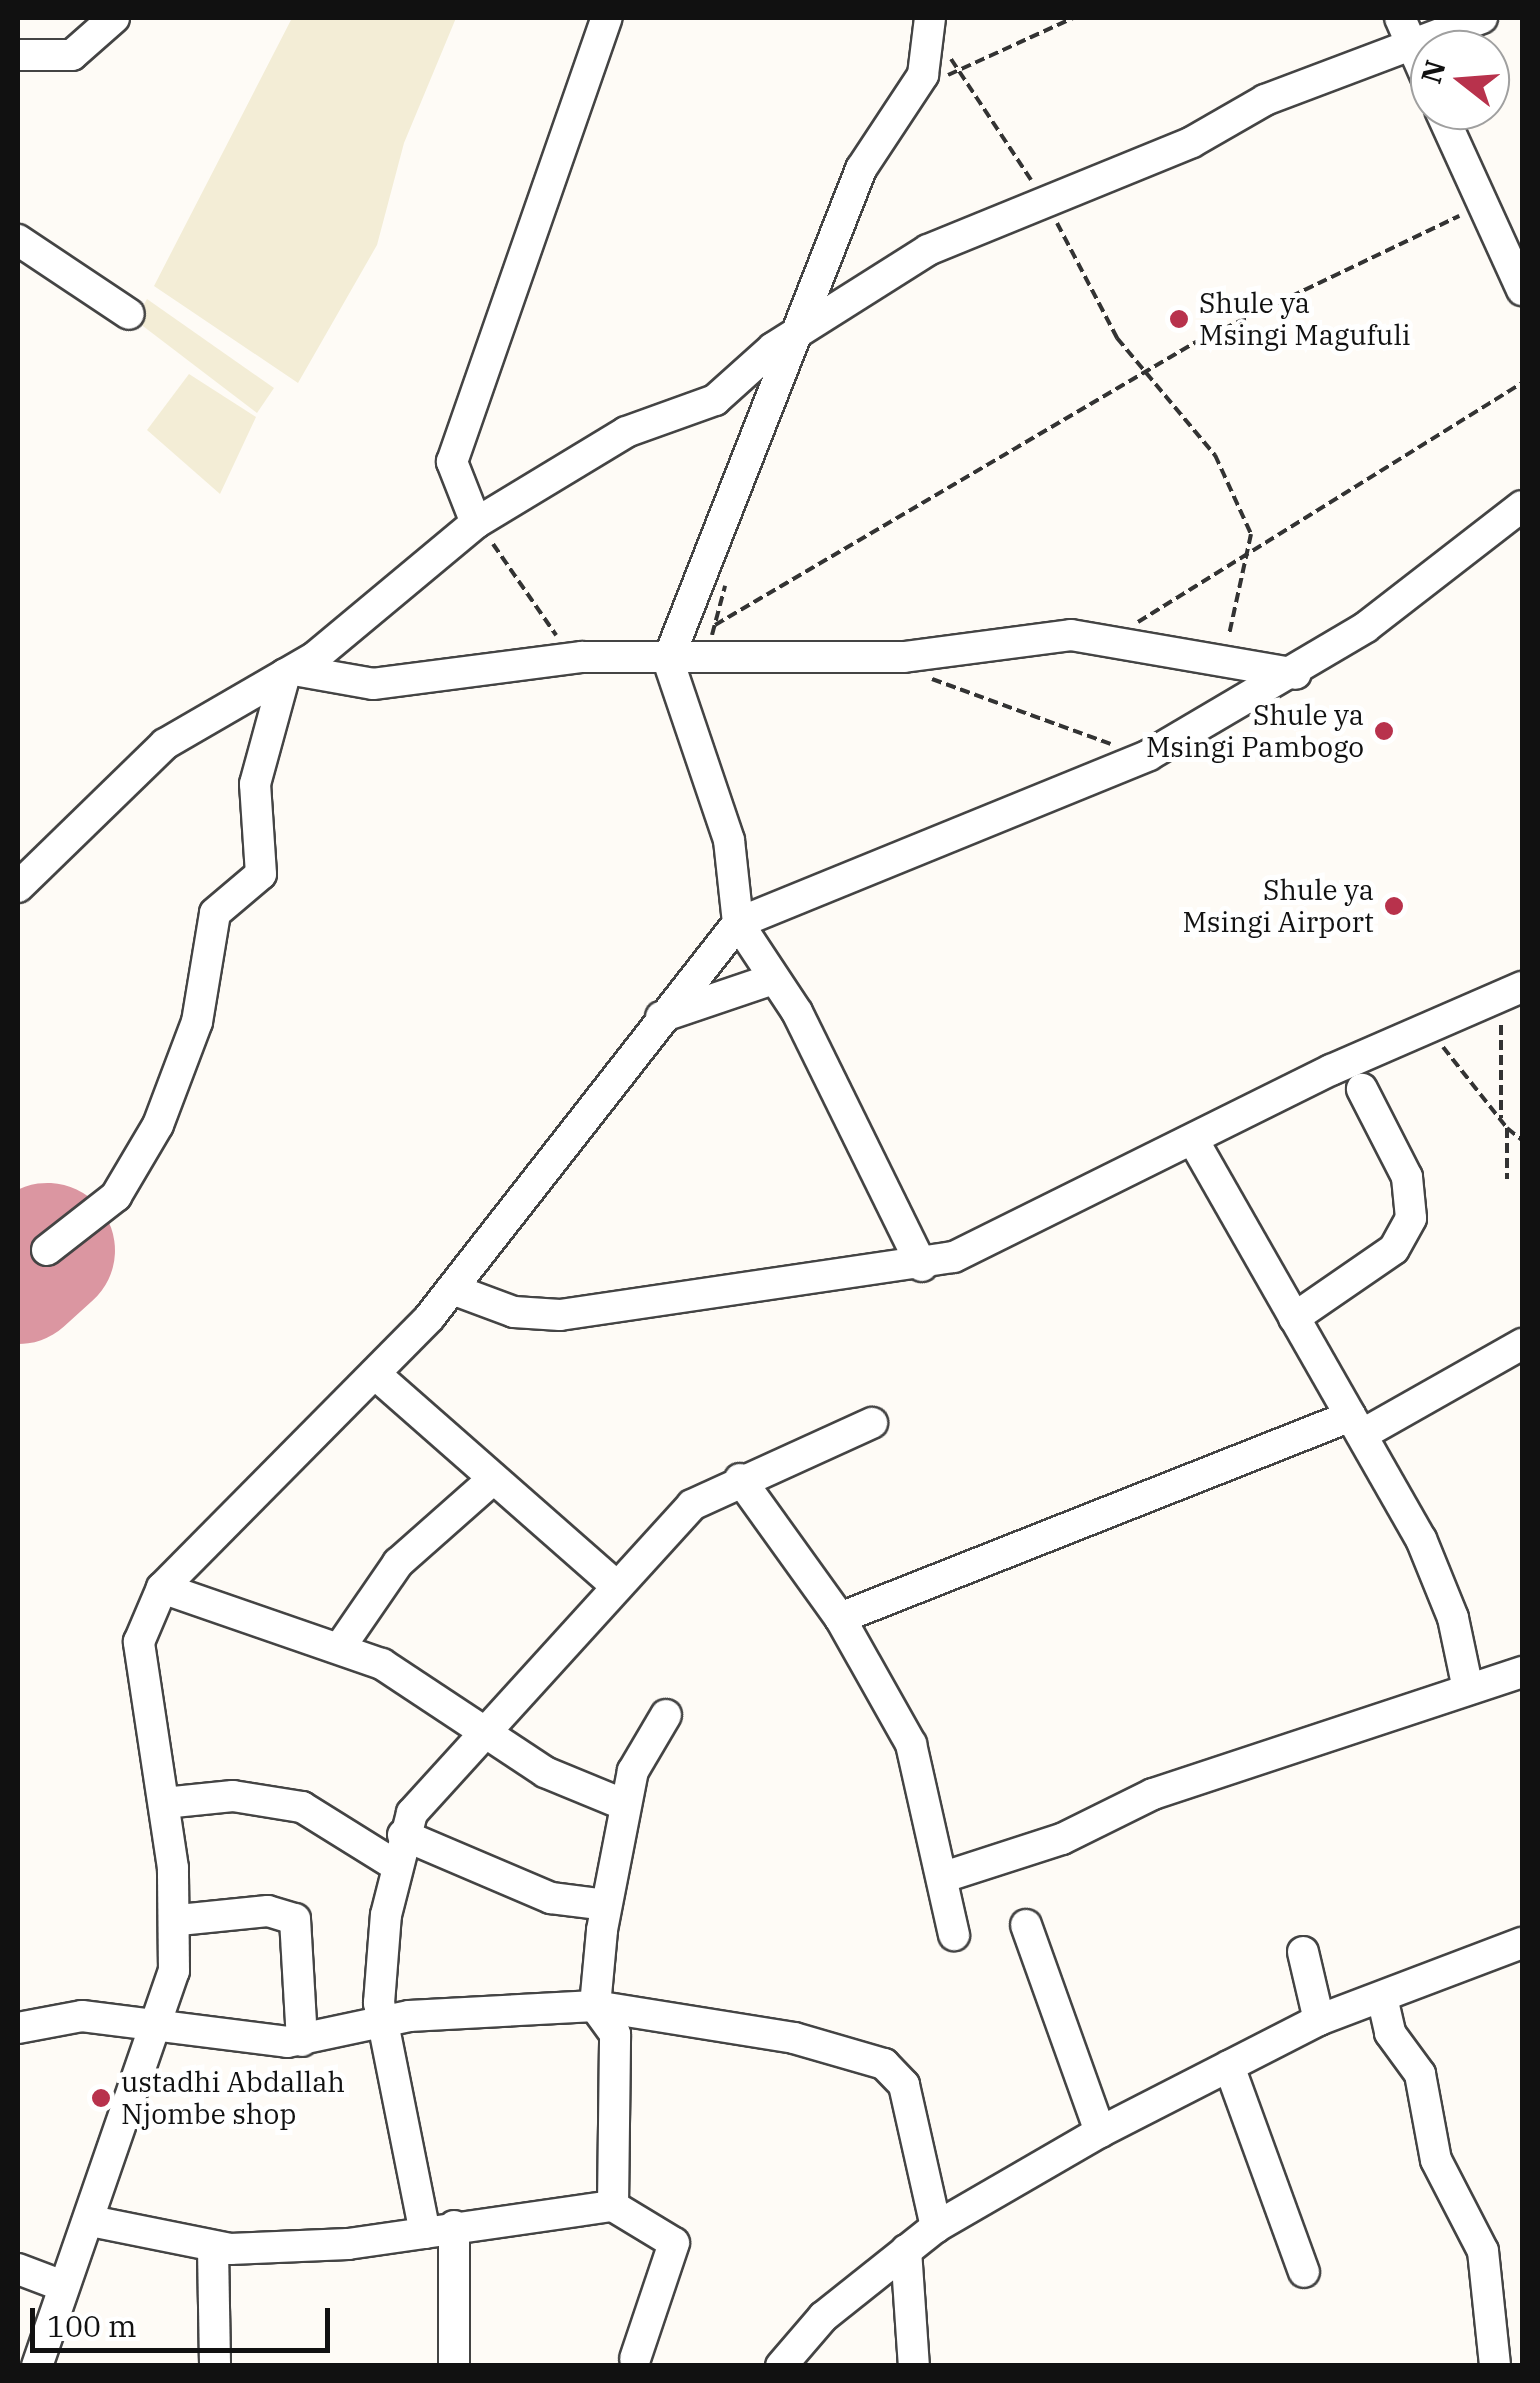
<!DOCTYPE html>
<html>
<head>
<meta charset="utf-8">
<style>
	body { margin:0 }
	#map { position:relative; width:1540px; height:2383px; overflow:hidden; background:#fefbf6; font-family:"IBM Plex Serif",serif }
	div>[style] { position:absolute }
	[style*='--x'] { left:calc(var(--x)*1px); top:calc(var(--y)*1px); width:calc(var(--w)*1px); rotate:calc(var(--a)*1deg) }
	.farmland>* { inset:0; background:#f3edd6 }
	.runway>* { height:135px; margin:-67.5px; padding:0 67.5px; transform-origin:67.5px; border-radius:67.5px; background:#db96a1 }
	.path>* { height:4px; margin-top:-2px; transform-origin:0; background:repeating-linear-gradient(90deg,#333 0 10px,transparent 0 15px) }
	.roads { filter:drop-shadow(2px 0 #444) drop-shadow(-2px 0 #444) drop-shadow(0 2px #444) drop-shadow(0 -2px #444) }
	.minor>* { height:30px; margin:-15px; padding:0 15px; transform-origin:15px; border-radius:15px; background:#fff }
	.dots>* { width:28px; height:28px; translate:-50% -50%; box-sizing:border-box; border:5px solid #fff; border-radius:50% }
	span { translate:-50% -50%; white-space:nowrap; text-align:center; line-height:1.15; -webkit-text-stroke:10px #fff; paint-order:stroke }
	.poi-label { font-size:28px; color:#111 }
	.left { translate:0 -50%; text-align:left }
	.right { translate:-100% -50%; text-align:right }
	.frame { position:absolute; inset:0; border:20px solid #111; pointer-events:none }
	.north { position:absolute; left:1410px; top:30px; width:100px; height:100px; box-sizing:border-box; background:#fff; border:2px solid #a0a0a0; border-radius:50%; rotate:287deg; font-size:28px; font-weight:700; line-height:40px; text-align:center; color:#111 }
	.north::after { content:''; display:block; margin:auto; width:35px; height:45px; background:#b8324c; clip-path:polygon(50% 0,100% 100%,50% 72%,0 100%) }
	.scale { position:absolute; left:30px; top:2308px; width:300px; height:45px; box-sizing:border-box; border:5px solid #111; border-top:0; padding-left:12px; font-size:30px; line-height:35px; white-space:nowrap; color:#111; -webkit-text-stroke:8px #fff; paint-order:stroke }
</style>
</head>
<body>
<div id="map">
	<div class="farmland">
		<div style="clip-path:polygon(292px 18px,456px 18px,404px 143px,377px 245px,298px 383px,154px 286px)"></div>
		<div style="clip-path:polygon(147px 299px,274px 388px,257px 413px,135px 320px)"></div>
		<div style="clip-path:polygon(189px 374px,256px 417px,220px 494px,147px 430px)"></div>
	</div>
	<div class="runway">
		<div style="--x:18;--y:1276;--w:39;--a:-42"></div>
	</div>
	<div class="path">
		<div style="--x:951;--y:59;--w:145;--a:56.5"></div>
		<div style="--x:948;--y:75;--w:137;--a:-24.5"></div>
		<div style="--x:1057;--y:223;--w:130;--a:62.4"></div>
		<div style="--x:1117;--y:338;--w:153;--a:50.1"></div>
		<div style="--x:1215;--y:455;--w:87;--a:65.5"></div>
		<div style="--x:1251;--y:534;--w:103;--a:102.3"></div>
		<div style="--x:493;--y:544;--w:111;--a:55.3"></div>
		<div style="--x:1138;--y:622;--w:452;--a:-31.9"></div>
		<div style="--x:715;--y:625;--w:558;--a:-30.47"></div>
		<div style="--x:1196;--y:342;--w:292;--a:-25.6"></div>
		<div style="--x:712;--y:635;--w:51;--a:-75.1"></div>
		<div style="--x:932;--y:679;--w:190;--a:20"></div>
		<div style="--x:1501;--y:1025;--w:93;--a:90"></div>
		<div style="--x:1443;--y:1047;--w:103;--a:51.7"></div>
		<div style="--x:1507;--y:1128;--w:51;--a:90"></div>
		<div style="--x:1507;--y:1128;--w:19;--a:39"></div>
	</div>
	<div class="roads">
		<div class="minor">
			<div style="--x:1400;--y:18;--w:74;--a:66.2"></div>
			<div style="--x:18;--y:55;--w:54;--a:0"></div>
			<div style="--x:72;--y:55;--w:56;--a:-41.4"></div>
			<div style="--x:1440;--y:110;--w:198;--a:65.5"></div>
			<div style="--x:18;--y:240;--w:133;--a:33.7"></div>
			<div style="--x:476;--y:523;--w:66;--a:-111.5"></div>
			<div style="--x:452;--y:462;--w:470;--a:-70.8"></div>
			<div style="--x:294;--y:670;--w:80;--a:10"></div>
			<div style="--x:373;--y:684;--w:211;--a:-7.4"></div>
			<div style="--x:582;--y:657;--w:322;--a:0"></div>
			<div style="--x:904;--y:657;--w:168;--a:-7.5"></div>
			<div style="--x:1071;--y:635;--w:228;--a:9.8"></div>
			<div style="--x:18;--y:887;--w:205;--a:-44.2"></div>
			<div style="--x:165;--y:744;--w:173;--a:-30.1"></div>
			<div style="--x:315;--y:657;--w:209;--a:-39.8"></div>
			<div style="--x:476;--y:523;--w:175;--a:-31.2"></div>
			<div style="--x:626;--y:432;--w:95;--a:-19.8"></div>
			<div style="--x:715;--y:400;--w:78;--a:-41.9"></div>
			<div style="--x:773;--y:348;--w:183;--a:-32.3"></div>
			<div style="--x:928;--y:250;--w:285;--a:-22.2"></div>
			<div style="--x:1192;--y:142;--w:84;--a:-29.9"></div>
			<div style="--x:1265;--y:100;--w:232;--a:-20.7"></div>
			<div style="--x:661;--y:1017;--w:115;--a:-18.7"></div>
			<div style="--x:1196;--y:1145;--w:454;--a:60.3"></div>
			<div style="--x:1421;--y:1539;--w:85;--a:67.9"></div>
			<div style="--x:1453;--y:1618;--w:73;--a:78.1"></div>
			<div style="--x:47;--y:1250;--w:88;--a:-38"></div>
			<div style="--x:116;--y:1196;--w:82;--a:-59.4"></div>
			<div style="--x:158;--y:1125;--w:110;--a:-69.3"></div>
			<div style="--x:197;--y:1022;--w:110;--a:-80.6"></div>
			<div style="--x:215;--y:913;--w:60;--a:-40.3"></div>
			<div style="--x:261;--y:874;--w:90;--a:-93.8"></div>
			<div style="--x:255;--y:784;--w:114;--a:-74.7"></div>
			<div style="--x:922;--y:1266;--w:283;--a:-116.2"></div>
			<div style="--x:797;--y:1012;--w:107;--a:-123.5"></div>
			<div style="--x:738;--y:923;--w:83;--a:-96.2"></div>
			<div style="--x:729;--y:840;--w:190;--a:-108.7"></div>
			<div style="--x:668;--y:660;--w:528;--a:-68.54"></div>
			<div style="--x:861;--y:169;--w:113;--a:-56.6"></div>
			<div style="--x:923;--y:75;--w:57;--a:-83"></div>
			<div style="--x:452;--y:1289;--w:66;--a:20.4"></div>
			<div style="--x:514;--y:1312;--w:46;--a:3.7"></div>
			<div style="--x:560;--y:1315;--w:398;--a:-8.4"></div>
			<div style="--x:954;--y:1257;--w:421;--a:-26.4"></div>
			<div style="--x:1331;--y:1070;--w:208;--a:-23.5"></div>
			<div style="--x:1294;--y:1318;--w:121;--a:-34.6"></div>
			<div style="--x:1394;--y:1249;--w:35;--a:-61"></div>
			<div style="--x:1411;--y:1218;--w:41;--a:-95.6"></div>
			<div style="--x:1407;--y:1177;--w:99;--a:-117.1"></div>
			<div style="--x:375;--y:1374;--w:321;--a:41.3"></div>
			<div style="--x:1363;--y:1434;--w:183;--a:-29.5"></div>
			<div style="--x:740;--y:1479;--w:171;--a:54.3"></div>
			<div style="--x:840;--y:1618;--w:145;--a:60.6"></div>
			<div style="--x:911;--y:1744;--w:196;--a:77.3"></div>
			<div style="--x:162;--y:1588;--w:233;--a:19.1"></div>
			<div style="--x:382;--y:1664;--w:196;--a:33.5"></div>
			<div style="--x:545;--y:1772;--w:87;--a:22.4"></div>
			<div style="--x:840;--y:1618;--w:549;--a:-21.57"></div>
			<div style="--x:341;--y:1646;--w:101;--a:-55.5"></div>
			<div style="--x:398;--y:1563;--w:127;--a:-41.5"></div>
			<div style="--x:164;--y:1803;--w:69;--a:-5.8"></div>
			<div style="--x:233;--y:1796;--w:70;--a:9.1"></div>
			<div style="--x:302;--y:1807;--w:110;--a:31.9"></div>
			<div style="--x:403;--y:1835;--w:161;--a:23.1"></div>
			<div style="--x:551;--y:1898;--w:55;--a:7.3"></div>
			<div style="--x:944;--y:1877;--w:124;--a:-17.9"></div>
			<div style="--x:1062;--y:1839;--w:102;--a:-26.3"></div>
			<div style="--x:1153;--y:1794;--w:389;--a:-18.3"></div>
			<div style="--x:179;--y:1920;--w:89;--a:-5.8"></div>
			<div style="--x:268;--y:1911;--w:28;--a:17"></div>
			<div style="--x:295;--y:1919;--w:122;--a:86.7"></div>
			<div style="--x:1026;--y:1925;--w:220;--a:70.3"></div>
			<div style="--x:1303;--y:1952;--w:70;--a:76.8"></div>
			<div style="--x:1382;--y:1997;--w:37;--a:77"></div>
			<div style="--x:1390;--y:2033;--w:51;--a:53.8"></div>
			<div style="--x:1420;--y:2074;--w:87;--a:79.5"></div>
			<div style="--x:1436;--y:2160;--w:102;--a:62.7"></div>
			<div style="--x:1483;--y:2251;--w:116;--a:84"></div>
			<div style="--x:18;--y:2028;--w:65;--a:-10.6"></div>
			<div style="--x:82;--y:2016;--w:207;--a:7.2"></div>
			<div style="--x:287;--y:2042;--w:125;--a:-12"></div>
			<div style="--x:409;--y:2016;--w:186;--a:-3.1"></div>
			<div style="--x:595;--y:2006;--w:202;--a:9.1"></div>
			<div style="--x:794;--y:2038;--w:94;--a:16.1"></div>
			<div style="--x:884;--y:2064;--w:29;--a:46"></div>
			<div style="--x:904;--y:2085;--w:146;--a:77.3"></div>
			<div style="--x:1229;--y:2066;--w:219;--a:70"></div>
			<div style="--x:613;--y:2206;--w:172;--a:-89.3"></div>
			<div style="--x:615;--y:2034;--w:34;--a:-126"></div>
			<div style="--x:595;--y:2006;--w:76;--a:-84.7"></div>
			<div style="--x:602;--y:1930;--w:162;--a:-79"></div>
			<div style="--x:633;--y:1771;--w:65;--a:-59.5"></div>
			<div style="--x:91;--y:2221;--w:142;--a:11.4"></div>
			<div style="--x:230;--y:2249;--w:118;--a:-2.4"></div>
			<div style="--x:348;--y:2244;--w:268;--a:-8.2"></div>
			<div style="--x:613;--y:2206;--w:71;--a:31.2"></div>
			<div style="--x:674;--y:2243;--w:122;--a:108.6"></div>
			<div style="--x:425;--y:2233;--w:235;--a:-101.3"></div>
			<div style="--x:379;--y:2003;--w:88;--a:-85.5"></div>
			<div style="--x:386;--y:1915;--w:105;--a:-75.7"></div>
			<div style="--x:412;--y:1813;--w:416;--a:-47.7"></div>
			<div style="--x:692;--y:1505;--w:198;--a:-24.5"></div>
			<div style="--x:213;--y:2249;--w:117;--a:89"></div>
			<div style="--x:906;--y:2250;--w:116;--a:86.1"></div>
			<div style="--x:18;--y:2269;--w:48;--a:20.7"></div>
			<div style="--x:37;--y:2366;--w:418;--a:-70.9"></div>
			<div style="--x:174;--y:1971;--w:103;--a:-90.6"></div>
			<div style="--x:173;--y:1868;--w:229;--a:-98.6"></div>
			<div style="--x:139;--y:1642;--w:59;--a:-66.9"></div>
			<div style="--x:162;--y:1588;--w:380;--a:-45.3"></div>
			<div style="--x:429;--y:1318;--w:502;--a:-51.96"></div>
			<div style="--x:738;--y:923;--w:444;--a:-22.2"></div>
			<div style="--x:1149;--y:755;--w:252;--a:-30.5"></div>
			<div style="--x:1366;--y:627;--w:197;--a:-37.8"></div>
			<div style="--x:454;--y:2366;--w:140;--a:-90"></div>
			<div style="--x:781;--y:2366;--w:65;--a:-49.4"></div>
			<div style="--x:823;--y:2317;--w:144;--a:-38.5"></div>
			<div style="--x:936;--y:2227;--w:190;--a:-30.1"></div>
			<div style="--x:1100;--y:2132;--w:246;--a:-27.1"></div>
			<div style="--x:1319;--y:2020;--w:217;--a:-20.8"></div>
		</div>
	</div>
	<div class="dots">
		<div style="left:1179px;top:319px;background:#b8324c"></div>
		<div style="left:1384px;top:731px;background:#b8324c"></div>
		<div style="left:1394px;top:906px;background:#b8324c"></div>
		<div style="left:101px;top:2098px;background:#b8324c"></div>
	</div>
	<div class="poi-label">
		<span class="left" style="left:1199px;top:319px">Shule ya<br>Msingi Magufuli</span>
		<span class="right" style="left:1364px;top:731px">Shule ya<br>Msingi Pambogo</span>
		<span class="right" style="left:1374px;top:906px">Shule ya<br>Msingi Airport</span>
		<span class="left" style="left:121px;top:2098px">ustadhi Abdallah<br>Njombe shop</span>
	</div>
	<div class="frame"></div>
	<div class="north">N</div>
	<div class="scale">100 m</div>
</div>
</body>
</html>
